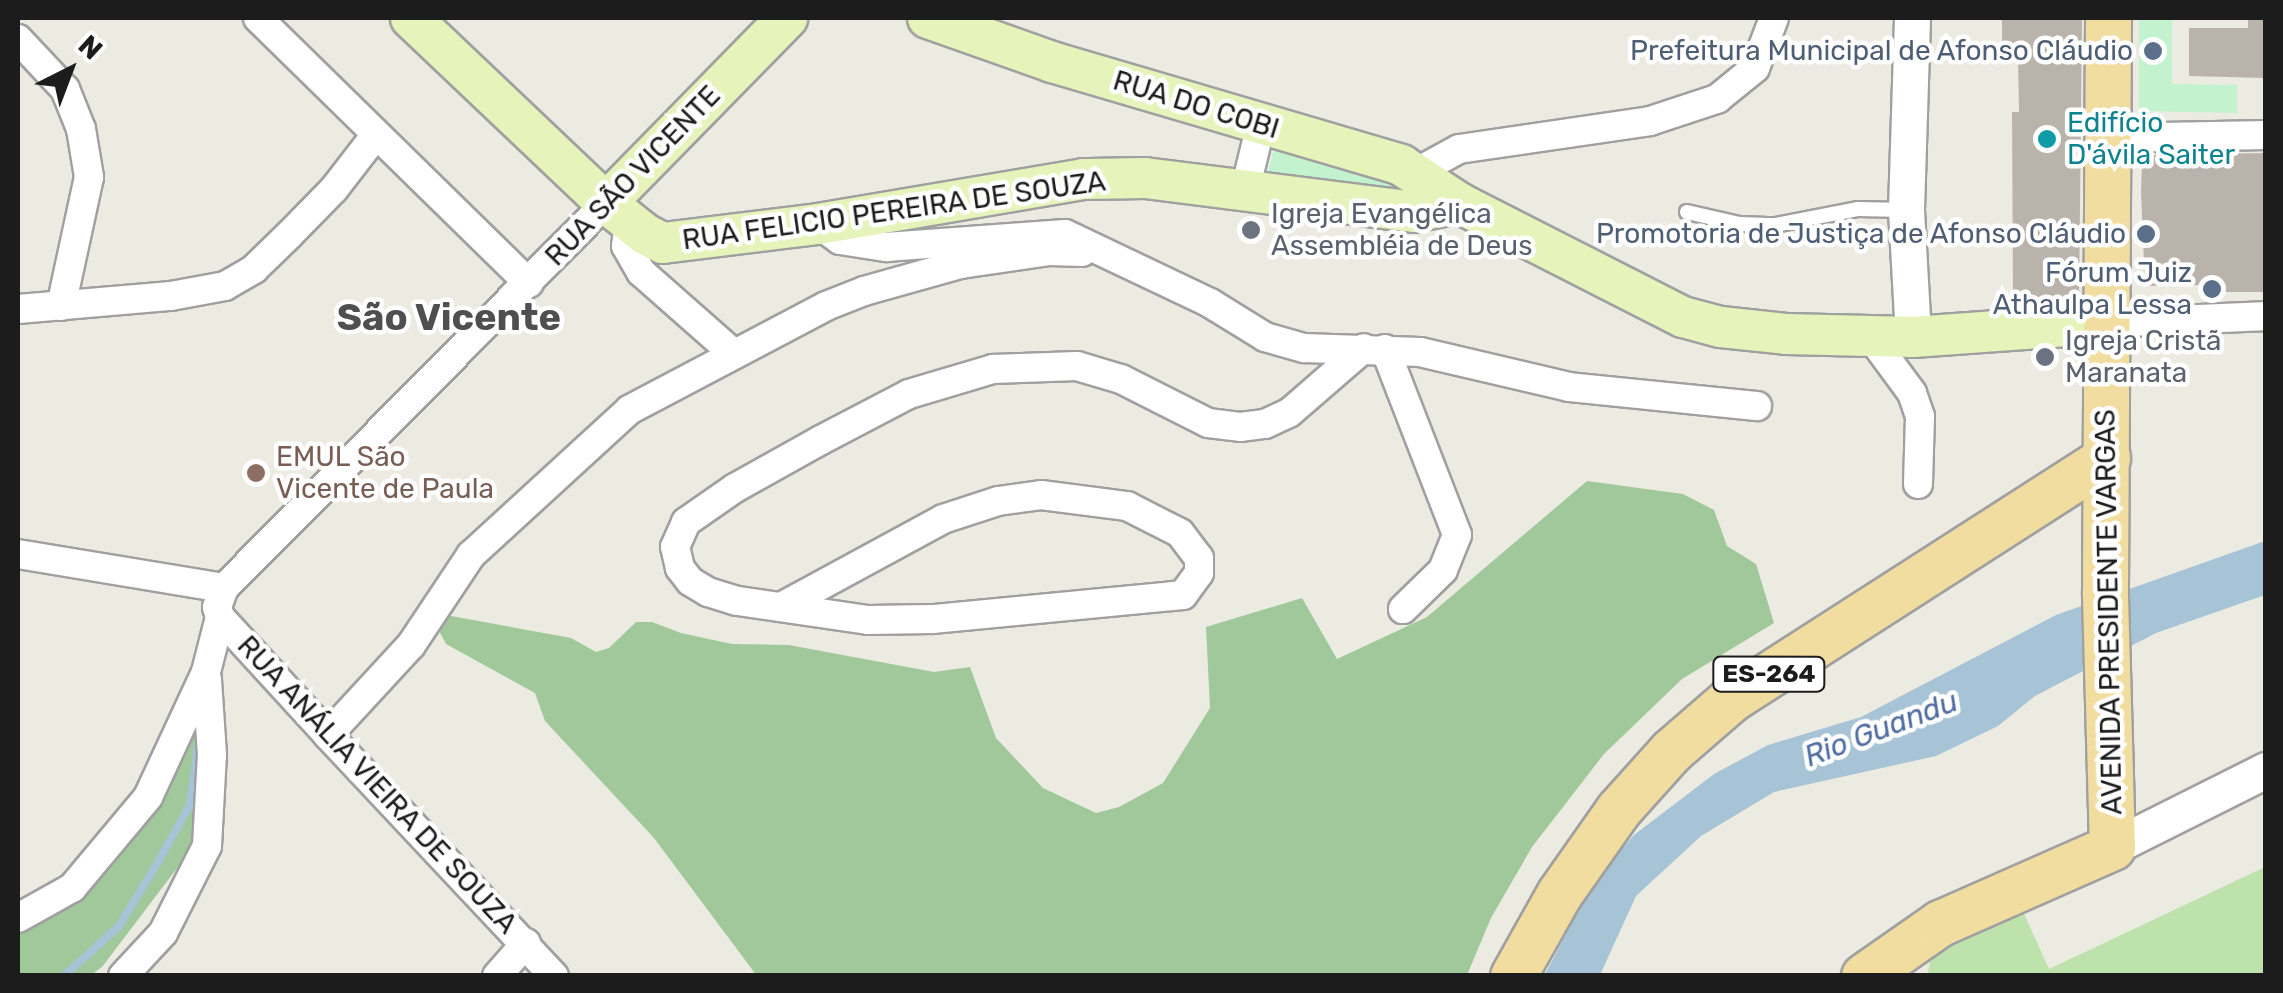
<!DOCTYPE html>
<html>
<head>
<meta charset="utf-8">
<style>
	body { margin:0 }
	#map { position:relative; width:2283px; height:993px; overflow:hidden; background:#ecebe2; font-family:Rubik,sans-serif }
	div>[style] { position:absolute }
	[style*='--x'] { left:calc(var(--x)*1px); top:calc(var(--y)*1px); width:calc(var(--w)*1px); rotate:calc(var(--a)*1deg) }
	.grass>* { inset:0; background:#bee2ac }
	.forest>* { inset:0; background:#a1c89b }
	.park>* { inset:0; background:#c2f3ce }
	.water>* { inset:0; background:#a7c3d6 }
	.stream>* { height:8px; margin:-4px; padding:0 4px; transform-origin:4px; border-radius:4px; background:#a7c3d6 }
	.building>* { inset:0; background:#b9b3ac }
	.roads { filter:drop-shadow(2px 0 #a0a0a0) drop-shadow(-2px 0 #a0a0a0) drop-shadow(0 2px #a0a0a0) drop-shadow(0 -2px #a0a0a0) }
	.service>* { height:14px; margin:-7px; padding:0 7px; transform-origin:7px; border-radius:7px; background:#fff }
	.minor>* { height:28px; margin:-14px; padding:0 14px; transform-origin:14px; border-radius:14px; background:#fff }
	.tertiary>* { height:35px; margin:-17.5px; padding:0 17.5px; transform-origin:17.5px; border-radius:17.5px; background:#fff }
	.secondary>* { height:40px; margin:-20px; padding:0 20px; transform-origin:20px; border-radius:20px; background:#e6f3ba }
	.primary>* { height:45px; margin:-22.5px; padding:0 22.5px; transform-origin:22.5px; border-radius:22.5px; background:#f2dda1 }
	.dots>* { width:28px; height:28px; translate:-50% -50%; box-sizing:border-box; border:5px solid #fff; border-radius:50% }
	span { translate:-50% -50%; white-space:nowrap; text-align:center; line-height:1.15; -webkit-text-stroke:9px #fff; paint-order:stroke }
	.shield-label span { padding:2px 8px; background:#fff; border:2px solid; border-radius:8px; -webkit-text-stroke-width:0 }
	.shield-label { font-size:25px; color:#1c1c1c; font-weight:700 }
	.service-label { font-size:28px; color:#4e5e75 }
	.right { translate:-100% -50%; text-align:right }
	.street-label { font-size:28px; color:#1c1c1c }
	.culture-label { font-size:28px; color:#0d838f }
	.left { translate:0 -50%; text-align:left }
	.worship-label { font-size:28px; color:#5b616d }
	.education-label { font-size:28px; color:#785e54 }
	.water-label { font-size:30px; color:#526da2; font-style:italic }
	.district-label { font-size:38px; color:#4f4f4f; font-weight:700 }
	.frame { position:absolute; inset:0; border:20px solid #1c1c1c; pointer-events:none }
	.north { position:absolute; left:20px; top:20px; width:100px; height:100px; -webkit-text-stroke:8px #fff; paint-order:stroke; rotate:42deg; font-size:28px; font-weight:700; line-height:40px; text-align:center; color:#1c1c1c }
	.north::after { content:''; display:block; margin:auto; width:35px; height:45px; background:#1c1c1c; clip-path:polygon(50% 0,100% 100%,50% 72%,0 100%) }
</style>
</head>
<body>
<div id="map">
	<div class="grass">
		<div style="clip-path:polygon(2265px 867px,2265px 975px,1927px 976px,1932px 954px,2016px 896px,2049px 969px)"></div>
	</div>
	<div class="forest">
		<div style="clip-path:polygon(1587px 481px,1683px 494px,1714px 510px,1727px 546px,1756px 564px,1774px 623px,1682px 679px,1604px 754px,1532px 847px,1491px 918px,1467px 975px,757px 976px,654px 838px,545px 721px,535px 693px,446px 644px,429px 612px,571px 638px,596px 652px,609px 648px,636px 622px,652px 622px,681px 633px,732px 644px,789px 645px,934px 672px,970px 667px,996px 738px,1043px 788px,1096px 813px,1119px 807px,1163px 783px,1210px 708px,1206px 627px,1302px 598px,1337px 659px,1427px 617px)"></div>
		<div style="clip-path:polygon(186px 706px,210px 707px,228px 746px,222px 809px,102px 967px,91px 975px,18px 975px,18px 927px,72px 900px)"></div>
	</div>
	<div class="park">
		<div style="clip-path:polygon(2139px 18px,2172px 18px,2172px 84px,2237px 85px,2237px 113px,2139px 111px)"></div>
		<div style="clip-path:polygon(1277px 140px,1336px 154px,1420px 195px,1267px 175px)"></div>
	</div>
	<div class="water">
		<div style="clip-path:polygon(2265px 541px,2265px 595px,2156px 633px,2035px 696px,1998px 726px,1936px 756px,1774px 792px,1701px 836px,1636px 896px,1600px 975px,1544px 976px,1595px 879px,1634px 835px,1714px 774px,1768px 745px,1861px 717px,2056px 615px)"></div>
	</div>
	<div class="stream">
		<div style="--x:64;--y:976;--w:74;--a:-42.3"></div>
		<div style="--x:119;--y:926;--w:75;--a:-58.6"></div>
		<div style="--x:158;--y:862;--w:65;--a:-60.7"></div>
		<div style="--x:190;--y:805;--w:61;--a:-82.4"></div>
	</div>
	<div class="building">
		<div style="clip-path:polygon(2002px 18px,2082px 18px,2079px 301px,2013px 305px,2012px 112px,2019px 112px,2018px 56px,2002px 56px)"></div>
		<div style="clip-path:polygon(2248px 18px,2266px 19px,2266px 78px,2189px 76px,2189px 28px,2248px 28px)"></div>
		<div style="clip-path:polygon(2266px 153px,2266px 292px,2200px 292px,2201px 285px,2145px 286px,2141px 192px,2142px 164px,2147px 155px)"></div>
	</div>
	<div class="roads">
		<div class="service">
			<div style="--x:1687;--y:212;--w:54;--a:12.8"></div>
			<div style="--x:1740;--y:224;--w:35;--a:2"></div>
			<div style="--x:1775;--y:225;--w:85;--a:-10.9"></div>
			<div style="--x:1858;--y:209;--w:47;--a:1.2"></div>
		</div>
		<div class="minor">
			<div style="--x:258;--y:18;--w:379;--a:44.4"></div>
			<div style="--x:18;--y:39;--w:69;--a:46.8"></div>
			<div style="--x:65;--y:89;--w:43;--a:68.2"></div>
			<div style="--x:81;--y:129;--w:49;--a:80.5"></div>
			<div style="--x:89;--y:177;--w:132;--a:102.2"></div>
			<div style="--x:2108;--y:138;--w:158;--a:-1.1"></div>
			<div style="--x:1415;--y:173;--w:50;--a:-28.6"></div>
			<div style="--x:1459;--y:149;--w:193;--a:-8.3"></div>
			<div style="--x:1650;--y:121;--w:71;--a:-18.2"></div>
			<div style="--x:1717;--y:99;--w:49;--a:-39.2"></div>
			<div style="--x:1755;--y:68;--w:53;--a:-69.2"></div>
			<div style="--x:1244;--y:194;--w:72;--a:-76.3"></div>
			<div style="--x:629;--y:222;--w:24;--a:97"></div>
			<div style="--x:626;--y:246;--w:30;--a:60"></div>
			<div style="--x:641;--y:272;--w:124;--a:41.4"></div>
			<div style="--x:818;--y:224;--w:27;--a:36"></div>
			<div style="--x:840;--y:240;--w:47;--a:8.7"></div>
			<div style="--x:886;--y:247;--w:179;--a:-4.2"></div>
			<div style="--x:1065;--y:234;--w:161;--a:25.4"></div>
			<div style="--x:1210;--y:303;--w:65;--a:31.7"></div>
			<div style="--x:1265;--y:337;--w:41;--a:15.8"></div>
			<div style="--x:1304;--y:348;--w:116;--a:2"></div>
			<div style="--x:1420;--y:352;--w:153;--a:13.2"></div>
			<div style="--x:1569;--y:387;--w:189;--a:5.8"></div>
			<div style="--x:18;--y:309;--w:154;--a:-4.9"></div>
			<div style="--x:171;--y:296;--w:55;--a:-10.5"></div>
			<div style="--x:225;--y:286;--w:34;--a:-30"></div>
			<div style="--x:254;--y:269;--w:49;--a:-44.2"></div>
			<div style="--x:289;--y:235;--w:64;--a:-45.6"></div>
			<div style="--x:334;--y:189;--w:67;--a:-52.3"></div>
			<div style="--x:2108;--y:323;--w:158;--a:-2.5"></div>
			<div style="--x:1870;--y:336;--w:71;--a:53.6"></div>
			<div style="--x:1912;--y:393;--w:24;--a:71"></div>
			<div style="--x:1920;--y:416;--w:68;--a:91.7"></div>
			<div style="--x:1385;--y:349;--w:199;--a:68.8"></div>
			<div style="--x:1457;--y:535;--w:38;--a:112"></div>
			<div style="--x:1443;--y:570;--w:56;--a:135.7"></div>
			<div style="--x:18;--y:554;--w:209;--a:9.4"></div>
			<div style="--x:781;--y:607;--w:184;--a:-28.5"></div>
			<div style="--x:943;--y:519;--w:58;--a:-18.1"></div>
			<div style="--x:998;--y:501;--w:43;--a:-7.9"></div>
			<div style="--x:1041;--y:495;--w:87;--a:7.3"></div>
			<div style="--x:1127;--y:506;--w:59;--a:27"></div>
			<div style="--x:1180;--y:533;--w:31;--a:53"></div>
			<div style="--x:1199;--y:558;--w:15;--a:90"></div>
			<div style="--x:1199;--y:573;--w:27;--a:126"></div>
			<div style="--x:1183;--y:595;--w:252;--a:174.5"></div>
			<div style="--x:932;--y:619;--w:64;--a:179.1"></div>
			<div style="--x:868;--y:620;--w:132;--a:-171.7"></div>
			<div style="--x:737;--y:601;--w:30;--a:-163"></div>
			<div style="--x:708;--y:592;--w:21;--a:-149"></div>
			<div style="--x:690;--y:581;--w:16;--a:-128"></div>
			<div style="--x:680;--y:568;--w:22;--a:-103"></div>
			<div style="--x:675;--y:547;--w:27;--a:-66"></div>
			<div style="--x:686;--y:522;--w:60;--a:-34.8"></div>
			<div style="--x:735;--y:488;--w:98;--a:-29.2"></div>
			<div style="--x:821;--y:440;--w:99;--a:-27.6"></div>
			<div style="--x:909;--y:394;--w:88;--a:-16.6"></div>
			<div style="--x:993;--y:369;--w:84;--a:-2"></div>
			<div style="--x:1077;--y:366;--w:46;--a:16.5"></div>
			<div style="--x:1121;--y:379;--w:97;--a:26.8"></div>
			<div style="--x:1208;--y:423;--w:32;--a:7"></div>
			<div style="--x:1240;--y:427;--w:25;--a:-7"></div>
			<div style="--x:1265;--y:424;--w:26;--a:-25"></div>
			<div style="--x:1289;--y:413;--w:99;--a:-40.9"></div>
			<div style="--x:328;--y:735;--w:122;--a:-47.3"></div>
			<div style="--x:411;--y:645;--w:108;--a:-56.3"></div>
			<div style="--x:471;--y:555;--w:214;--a:-42.5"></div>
			<div style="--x:629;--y:410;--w:223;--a:-27.8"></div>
			<div style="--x:826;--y:306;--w:41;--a:-21.5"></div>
			<div style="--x:864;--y:291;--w:101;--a:-15.6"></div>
			<div style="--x:961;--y:264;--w:90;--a:-8.3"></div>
			<div style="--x:1050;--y:251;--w:32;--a:2"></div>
			<div style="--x:18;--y:918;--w:62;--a:-29.1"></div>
			<div style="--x:72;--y:888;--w:119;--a:-50.1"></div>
			<div style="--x:148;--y:797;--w:138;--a:-65.1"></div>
			<div style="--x:206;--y:672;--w:57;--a:-75.7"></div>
			<div style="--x:123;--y:976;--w:59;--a:-47.1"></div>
			<div style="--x:163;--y:933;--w:97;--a:-63.2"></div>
			<div style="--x:207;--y:846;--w:91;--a:-86.9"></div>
			<div style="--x:212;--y:755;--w:76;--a:-93.8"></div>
			<div style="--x:497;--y:976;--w:44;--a:-48.7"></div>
			<div style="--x:554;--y:976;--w:330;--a:-133.2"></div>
			<div style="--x:328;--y:735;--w:160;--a:-132.5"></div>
			<div style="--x:220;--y:617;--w:10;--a:-107"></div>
			<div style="--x:217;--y:607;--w:20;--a:-70"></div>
			<div style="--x:224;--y:588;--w:542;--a:-45.22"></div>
		</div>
		<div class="tertiary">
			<div style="--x:1912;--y:18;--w:192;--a:91.8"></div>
			<div style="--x:1906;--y:210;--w:127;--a:86.8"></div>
			<div style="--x:2112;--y:847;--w:172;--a:-26.6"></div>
		</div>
		<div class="secondary">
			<div style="--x:411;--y:18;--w:269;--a:43.5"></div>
			<div style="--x:606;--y:203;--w:50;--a:38.5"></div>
			<div style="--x:645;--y:234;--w:20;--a:27"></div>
			<div style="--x:663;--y:243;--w:156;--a:-7"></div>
			<div style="--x:818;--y:224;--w:269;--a:-9.6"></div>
			<div style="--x:1083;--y:179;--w:62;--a:-0.9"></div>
			<div style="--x:1145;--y:178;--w:271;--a:7.2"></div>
			<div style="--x:1414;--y:212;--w:46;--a:-11.3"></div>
			<div style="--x:928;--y:18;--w:132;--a:19.5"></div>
			<div style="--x:1052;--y:62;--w:364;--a:16.4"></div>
			<div style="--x:1401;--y:165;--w:69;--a:33.2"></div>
			<div style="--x:1459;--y:203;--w:251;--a:27"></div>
			<div style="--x:1683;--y:317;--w:39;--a:15"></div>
			<div style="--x:1721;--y:327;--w:65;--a:6.1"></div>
			<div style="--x:1786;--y:334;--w:127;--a:1.4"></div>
			<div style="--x:1913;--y:337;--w:196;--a:-4.1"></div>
			<div style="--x:606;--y:203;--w:259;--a:-45.6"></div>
		</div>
		<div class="primary">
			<div style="--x:1513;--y:976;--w:94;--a:-60.7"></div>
			<div style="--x:1559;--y:894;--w:103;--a:-54.9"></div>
			<div style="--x:1618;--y:810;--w:79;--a:-48.1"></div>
			<div style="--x:1671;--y:751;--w:79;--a:-40.9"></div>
			<div style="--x:1731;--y:699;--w:447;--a:-32.7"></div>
			<div style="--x:1864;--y:976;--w:93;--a:-34.9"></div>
			<div style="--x:1940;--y:923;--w:188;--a:-23.8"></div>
			<div style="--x:2112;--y:847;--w:256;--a:-91.6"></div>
			<div style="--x:2105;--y:591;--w:573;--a:-89.7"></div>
		</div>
	</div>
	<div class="dots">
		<div style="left:2153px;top:51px;background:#5c6f8a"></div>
		<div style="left:2047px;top:139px;background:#0f9aa8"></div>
		<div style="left:1251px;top:230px;background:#6b7280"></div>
		<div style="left:2146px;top:234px;background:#5c6f8a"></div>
		<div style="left:2212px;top:289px;background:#5c6f8a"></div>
		<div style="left:2045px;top:357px;background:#6b7280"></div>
		<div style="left:256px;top:473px;background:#8d6e63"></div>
	</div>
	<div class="shield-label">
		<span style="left:1769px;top:674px">ES-264</span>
	</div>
	<div class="service-label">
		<span class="right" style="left:2133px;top:51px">Prefeitura Municipal de Afonso Cláudio</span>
		<span class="right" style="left:2126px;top:234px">Promotoria de Justiça de Afonso Cláudio</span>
		<span class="right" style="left:2192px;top:289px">Fórum Juiz<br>Athaulpa Lessa</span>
	</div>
	<div class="street-label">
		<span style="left:1196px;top:105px;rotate:17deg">RUA DO COBI</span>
		<span style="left:633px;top:176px;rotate:-46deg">RUA SÃO VICENTE</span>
		<span style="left:894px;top:211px;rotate:-8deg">RUA FELICIO PEREIRA DE SOUZA</span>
		<span style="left:2109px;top:612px;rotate:-91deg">AVENIDA PRESIDENTE VARGAS</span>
		<span style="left:377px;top:785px;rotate:47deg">RUA ANÁLIA VIEIRA DE SOUZA</span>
	</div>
	<div class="culture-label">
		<span class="left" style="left:2067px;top:139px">Edifício<br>D'ávila Saiter</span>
	</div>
	<div class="worship-label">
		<span class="left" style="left:1271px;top:230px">Igreja Evangélica<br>Assembléia de Deus</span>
		<span class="left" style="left:2065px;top:357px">Igreja Cristã<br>Maranata</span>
	</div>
	<div class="education-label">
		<span class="left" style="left:276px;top:473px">EMUL São<br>Vicente de Paula</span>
	</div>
	<div class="water-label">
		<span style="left:1881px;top:729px;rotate:-21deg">Rio Guandu</span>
	</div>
	<div class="district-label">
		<span style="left:449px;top:318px">São Vicente</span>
	</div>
	<div class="frame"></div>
	<div class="north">N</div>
</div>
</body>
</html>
